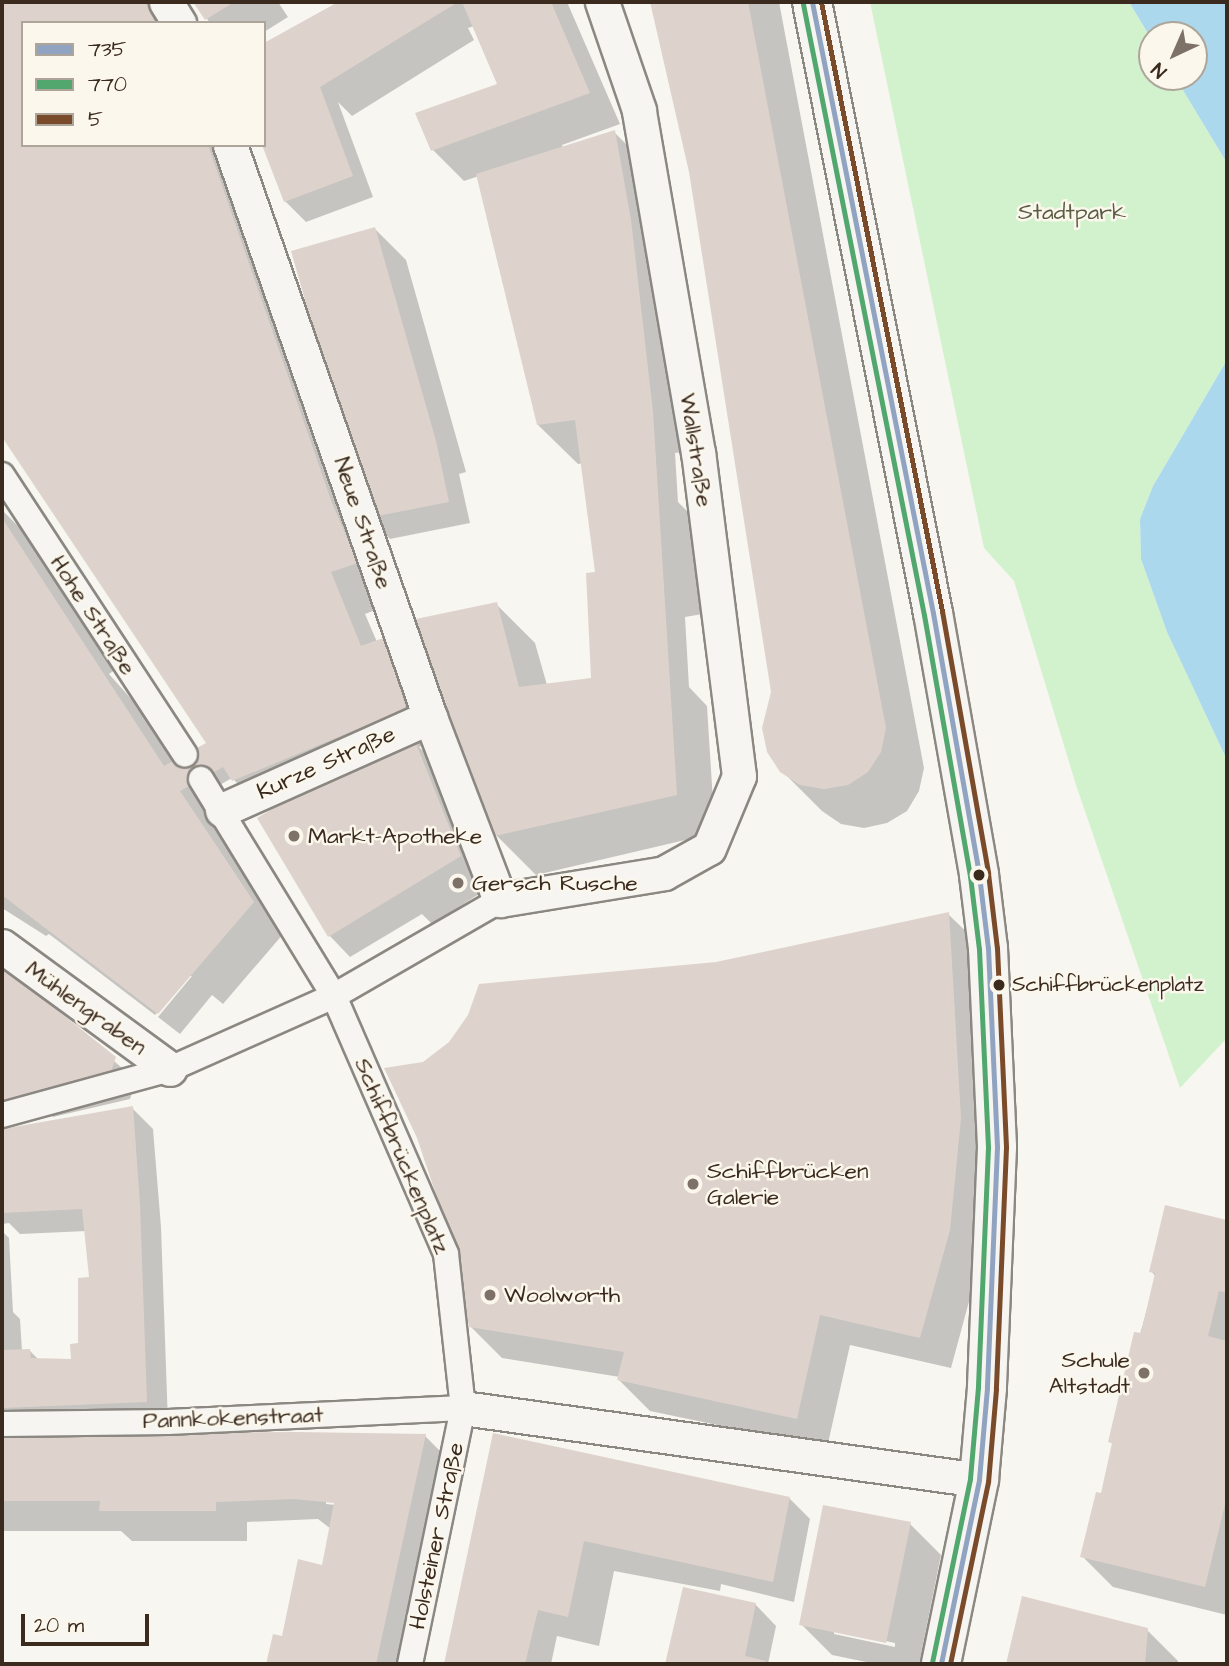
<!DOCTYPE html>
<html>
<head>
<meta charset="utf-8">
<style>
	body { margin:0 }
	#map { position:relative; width:1229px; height:1666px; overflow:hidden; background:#f8f6f0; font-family:"Architects Daughter",sans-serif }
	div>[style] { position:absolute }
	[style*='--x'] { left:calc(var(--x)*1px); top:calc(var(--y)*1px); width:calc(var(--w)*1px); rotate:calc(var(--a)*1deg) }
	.green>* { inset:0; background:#d2f2ce }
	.water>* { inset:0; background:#abd8ec }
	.shadow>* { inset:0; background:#0003 }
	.building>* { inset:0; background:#ded3cc }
	.roads { filter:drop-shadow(2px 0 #8b8781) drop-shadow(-2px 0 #8b8781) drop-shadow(0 2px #8b8781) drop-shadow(0 -2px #8b8781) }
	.pedestrian>* { height:24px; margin:-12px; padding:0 12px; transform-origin:12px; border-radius:12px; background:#f6f5f1 }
	.minor>* { height:33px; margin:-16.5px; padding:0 16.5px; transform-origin:16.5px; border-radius:16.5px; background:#f6f5f1 }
	.secondary>* { height:38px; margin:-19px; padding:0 19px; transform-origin:19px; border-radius:19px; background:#f6f5f1 }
	.bus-1>* { height:5px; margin:-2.5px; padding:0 2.5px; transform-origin:2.5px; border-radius:2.5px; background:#90a4c2 }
	.bus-2>* { height:5px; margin:-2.5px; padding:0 2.5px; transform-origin:2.5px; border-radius:2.5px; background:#51a76d }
	.bus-3>* { height:5px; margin:-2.5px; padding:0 2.5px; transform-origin:2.5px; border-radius:2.5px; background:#7a4b2a }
	.dots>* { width:19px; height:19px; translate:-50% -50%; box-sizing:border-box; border:4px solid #fbf7ec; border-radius:50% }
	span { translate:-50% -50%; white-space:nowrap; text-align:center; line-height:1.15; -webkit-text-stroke:5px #fbf7ec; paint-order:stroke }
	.bus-label { font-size:21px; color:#3b2a1e }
	.left { translate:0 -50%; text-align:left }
	.park-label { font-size:23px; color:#595b43 }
	.street-label { font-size:23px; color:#3b2a1e }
	.poi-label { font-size:23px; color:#3b2a1e }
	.right { translate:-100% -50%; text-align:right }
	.frame { position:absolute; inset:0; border:4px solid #3b2a1e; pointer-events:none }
	.legend { position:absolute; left:21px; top:21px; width:245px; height:126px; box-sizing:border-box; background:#fbf7ec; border:2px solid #aea59a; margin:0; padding:9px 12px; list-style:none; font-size:21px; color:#3b2a1e }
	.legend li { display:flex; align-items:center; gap:14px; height:35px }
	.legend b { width:35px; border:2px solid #aea59a }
	.north { position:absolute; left:1138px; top:21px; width:70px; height:70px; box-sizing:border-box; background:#fbf7ec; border:2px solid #aea59a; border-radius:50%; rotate:224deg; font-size:19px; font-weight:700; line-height:28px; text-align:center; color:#3b2a1e }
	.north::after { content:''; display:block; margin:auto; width:24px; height:32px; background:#7d7168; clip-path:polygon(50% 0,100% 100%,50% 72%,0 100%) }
	.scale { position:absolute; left:21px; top:1614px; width:128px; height:32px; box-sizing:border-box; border:4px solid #3b2a1e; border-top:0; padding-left:9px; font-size:21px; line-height:24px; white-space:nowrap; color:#3b2a1e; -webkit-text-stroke:5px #fbf7ec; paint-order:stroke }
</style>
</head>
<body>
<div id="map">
	<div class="green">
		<div style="clip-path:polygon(870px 2px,1129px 2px,1152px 40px,1152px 77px,1175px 77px,1227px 163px,1227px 360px,1153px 486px,1140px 519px,1141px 559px,1167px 632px,1227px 760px,1227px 1038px,1180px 1088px,1076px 785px,1014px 581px,984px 548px)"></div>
	</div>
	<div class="water">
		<div style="clip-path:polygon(1129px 2px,1227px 2px,1227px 163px,1175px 77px,1194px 77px,1194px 35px,1152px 35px,1152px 40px)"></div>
		<div style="clip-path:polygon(1227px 360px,1227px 760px,1167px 632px,1141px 559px,1140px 519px,1153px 486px)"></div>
	</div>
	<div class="shadow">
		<div style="clip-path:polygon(2px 2px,154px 2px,165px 23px,23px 23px,23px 145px,225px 145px,396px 602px,365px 614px,377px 642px,385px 639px,436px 740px,419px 747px,446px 774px,490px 887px,432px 924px,422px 914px,350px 957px,329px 935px,278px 806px,265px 811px,232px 778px,197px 798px,284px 933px,223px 1004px,212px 995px,180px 1034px,158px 1017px,192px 976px,188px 976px,155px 1015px,49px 934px,46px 936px,2px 908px,2px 510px,32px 540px,116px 669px,109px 674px,133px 701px,174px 763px,209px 743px,2px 434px)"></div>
		<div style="clip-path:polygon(195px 2px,278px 2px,288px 17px,264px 32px,264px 23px,210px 23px)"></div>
		<div style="clip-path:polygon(342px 2px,567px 2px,620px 124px,562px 145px,563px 148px,614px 132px,645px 163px,692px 451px,675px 453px,678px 502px,709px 533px,714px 612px,685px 617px,689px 687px,707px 706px,715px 833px,536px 875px,496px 835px,496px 604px,535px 643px,547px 685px,593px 678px,598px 573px,584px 463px,578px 464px,538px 425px,479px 176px,464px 181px,433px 150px,417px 114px,499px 85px,474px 26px,468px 28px,474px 40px,352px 116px,338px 102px,373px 197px,306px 222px,285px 201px,288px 31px)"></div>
		<div style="clip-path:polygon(651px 2px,779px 2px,924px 768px,919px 791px,907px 811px,887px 823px,864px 828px,841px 824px,822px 811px,782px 771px,773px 692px,691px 171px)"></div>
		<div style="clip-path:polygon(375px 229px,406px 260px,466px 472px,459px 474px,470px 523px,390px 539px,369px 517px)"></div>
		<div style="clip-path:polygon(948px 914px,979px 944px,980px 1261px,951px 1368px,850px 1345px,827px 1448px,650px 1411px,619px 1380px,620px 1377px,502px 1358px,471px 1327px,423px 1064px,717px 963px)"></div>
		<div style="clip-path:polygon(2px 968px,27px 986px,136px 1080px,130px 1099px,53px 1117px,42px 1106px,2px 1115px)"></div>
		<div style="clip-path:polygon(132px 1108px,153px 1129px,161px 1227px,168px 1423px,2px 1429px,2px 1231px,9px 1238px,13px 1312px,20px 1319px,22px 1351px,30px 1351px,39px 1360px,73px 1361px,80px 1345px,91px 1279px,87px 1231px,20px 1234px,9px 1223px,2px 1224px,2px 1119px,4px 1131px)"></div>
		<div style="clip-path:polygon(1166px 1207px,1227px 1222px,1227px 1615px,1113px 1587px,1082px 1556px,1102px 1495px,1114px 1445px,1110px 1442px,1156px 1277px,1151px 1271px)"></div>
		<div style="clip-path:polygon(evenodd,2px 1435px,425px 1436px,456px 1467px,402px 1664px,268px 1664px,274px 1636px,283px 1638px,323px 1567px,331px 1529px,318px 1519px,247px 1522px,247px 1541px,132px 1541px,121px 1531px,2px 1531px,2px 1435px,326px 1501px,336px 1502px,336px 1505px,326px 1504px,326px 1501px)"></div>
		<div style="clip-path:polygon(495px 1435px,789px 1498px,810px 1519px,794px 1602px,721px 1584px,720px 1591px,614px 1571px,599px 1646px,557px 1636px,551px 1664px,446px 1664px)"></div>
		<div style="clip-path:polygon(evenodd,910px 1524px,941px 1555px,919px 1664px,876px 1664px,832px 1655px,801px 1624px,910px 1524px,834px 1630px,895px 1643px,895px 1647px,834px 1634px,834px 1630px)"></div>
		<div style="clip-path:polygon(685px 1589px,755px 1604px,776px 1626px,768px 1664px,667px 1664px)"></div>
		<div style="clip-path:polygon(1023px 1598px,1147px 1630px,1178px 1661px,1178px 1664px,1008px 1664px)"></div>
	</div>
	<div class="building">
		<div style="clip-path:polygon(2px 2px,145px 2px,155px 23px,23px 23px,23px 145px,208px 145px,332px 503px,358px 563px,331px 572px,361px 646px,386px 637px,406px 709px,232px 781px,223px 767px,180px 791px,254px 902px,158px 1014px,2px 895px,2px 518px,164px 766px,206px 743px,2px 437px)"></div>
		<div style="clip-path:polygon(193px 2px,234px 2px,205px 20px)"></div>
		<div style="clip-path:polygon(338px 2px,458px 2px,320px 87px,353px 176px,284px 202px,262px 145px,264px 43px)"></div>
		<div style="clip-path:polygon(462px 2px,551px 2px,590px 93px,431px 151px,415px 113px,497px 84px)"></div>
		<div style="clip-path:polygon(650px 2px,748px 2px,886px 728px,881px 752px,868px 772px,848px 785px,824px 789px,800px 785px,780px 772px,767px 752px,762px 728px,771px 692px,689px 172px)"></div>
		<div style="clip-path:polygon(615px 130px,631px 220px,653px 412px,677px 795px,495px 836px,411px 620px,497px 602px,519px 687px,591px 678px,586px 573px,595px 572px,575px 420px,537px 425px,476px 174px)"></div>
		<div style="clip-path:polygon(375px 227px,436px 441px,449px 502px,367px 518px,291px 251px)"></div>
		<div style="clip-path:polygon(415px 741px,461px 856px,328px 937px,257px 818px,329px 775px)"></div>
		<div style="clip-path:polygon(949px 912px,961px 1118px,950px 1230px,920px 1338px,820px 1315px,797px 1419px,617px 1380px,624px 1352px,469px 1327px,456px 1254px,417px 1138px,384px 1068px,423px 1062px,449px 1042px,468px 1015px,479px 984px,716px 962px)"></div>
		<div style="clip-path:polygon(2px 966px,116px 1057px,109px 1078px,2px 1103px)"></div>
		<div style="clip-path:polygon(133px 1106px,140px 1205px,147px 1402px,2px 1408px,2px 1350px,30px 1349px,31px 1358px,71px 1359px,70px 1344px,78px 1343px,78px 1278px,89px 1277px,82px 1209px,2px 1213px,2px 1129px)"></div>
		<div style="clip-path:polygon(1165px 1205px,1227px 1220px,1227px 1293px,1219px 1291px,1208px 1336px,1227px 1341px,1227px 1496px,1205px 1587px,1080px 1557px,1096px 1492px,1101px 1493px,1112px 1443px,1108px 1442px,1134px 1332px,1141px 1333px,1155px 1273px,1149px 1272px)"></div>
		<div style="clip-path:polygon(297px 1432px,426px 1434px,376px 1664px,266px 1664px,273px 1634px,282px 1636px,298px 1559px,322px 1565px,334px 1503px,295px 1499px,216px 1502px,216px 1511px,99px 1511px,100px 1501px,2px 1501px,2px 1433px)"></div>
		<div style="clip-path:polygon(493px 1433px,790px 1497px,773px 1582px,584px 1541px,568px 1617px,538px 1610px,525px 1664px,444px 1664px)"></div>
		<div style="clip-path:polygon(823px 1505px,911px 1522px,886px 1643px,799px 1625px)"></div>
		<div style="clip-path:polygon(683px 1587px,756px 1603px,745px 1656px,766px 1661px,765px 1664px,665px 1664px)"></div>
		<div style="clip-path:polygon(1022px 1596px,1148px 1628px,1145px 1664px,1006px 1664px)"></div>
	</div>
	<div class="roads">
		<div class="pedestrian">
			<div style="--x:2;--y:475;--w:334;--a:56.8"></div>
			<div style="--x:201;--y:779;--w:255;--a:58.5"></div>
			<div style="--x:334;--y:996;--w:281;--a:66.5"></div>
			<div style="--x:446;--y:1254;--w:155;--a:83.7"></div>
			<div style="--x:463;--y:1408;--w:261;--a:101.7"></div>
			<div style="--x:2;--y:1115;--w:174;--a:-15.3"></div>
			<div style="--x:170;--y:1069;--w:180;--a:-24"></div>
			<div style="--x:334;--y:996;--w:192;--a:-30"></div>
			<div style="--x:2;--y:1424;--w:166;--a:-0.7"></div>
			<div style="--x:168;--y:1422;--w:295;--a:-2.7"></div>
		</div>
		<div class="minor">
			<div style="--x:166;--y:2;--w:25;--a:58"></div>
			<div style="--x:230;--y:145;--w:606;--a:70.73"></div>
			<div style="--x:430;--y:717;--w:196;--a:69.1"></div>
			<div style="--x:500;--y:900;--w:166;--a:-9.3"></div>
			<div style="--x:664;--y:873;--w:51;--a:-29.1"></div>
			<div style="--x:709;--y:848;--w:78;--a:-67.4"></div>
			<div style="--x:739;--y:776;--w:326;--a:-97.2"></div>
			<div style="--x:698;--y:453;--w:348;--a:-99.8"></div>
			<div style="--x:639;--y:110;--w:114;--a:-108.9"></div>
			<div style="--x:222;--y:810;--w:228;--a:-24.1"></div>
			<div style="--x:2;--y:946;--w:208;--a:36.2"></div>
			<div style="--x:463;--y:1408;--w:521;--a:7.94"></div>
		</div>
		<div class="secondary">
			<div style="--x:812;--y:2;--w:623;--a:78.8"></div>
			<div style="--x:933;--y:613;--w:266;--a:80"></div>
			<div style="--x:979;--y:875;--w:74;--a:83"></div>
			<div style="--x:988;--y:948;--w:199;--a:87.4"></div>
			<div style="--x:997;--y:1147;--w:241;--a:92.4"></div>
			<div style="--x:987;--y:1388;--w:92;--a:95"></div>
			<div style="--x:979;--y:1480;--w:188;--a:101.7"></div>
		</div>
	</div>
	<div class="bus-1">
		<div style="--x:812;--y:2;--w:623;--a:78.8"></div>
		<div style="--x:933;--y:613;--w:266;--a:80"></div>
		<div style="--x:979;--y:875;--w:74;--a:83"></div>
		<div style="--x:988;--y:948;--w:199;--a:87.4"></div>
		<div style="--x:997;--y:1147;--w:241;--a:92.4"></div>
		<div style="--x:987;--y:1388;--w:92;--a:95"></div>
		<div style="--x:979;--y:1480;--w:188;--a:101.7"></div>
	</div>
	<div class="bus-2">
		<div style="--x:803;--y:4;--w:623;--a:78.8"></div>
		<div style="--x:924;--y:615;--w:265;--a:80"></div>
		<div style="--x:970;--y:876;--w:74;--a:83"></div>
		<div style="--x:979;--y:949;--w:198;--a:87.4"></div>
		<div style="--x:988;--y:1147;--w:240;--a:92.4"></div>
		<div style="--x:978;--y:1387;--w:92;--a:95"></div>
		<div style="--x:970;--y:1479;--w:187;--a:101.7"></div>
	</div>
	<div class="bus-3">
		<div style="--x:821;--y:2;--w:621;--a:78.76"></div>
		<div style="--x:942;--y:611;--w:266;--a:80"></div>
		<div style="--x:988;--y:873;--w:76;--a:83.2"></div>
		<div style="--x:997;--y:948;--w:199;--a:87.4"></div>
		<div style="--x:1006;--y:1147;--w:242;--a:92.4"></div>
		<div style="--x:996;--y:1389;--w:93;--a:94.9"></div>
		<div style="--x:988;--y:1482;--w:186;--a:101.8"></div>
	</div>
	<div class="dots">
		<div style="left:294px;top:836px;background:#7d7168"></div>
		<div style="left:979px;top:875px;background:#3b2a1e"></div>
		<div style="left:458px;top:883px;background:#7d7168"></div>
		<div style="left:999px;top:985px;background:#3b2a1e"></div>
		<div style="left:693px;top:1184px;background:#7d7168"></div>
		<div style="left:490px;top:1295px;background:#7d7168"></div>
		<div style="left:1144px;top:1373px;background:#7d7168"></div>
	</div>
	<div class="bus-label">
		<span class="left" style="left:1012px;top:985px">Schiffbrückenplatz</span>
	</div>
	<div class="park-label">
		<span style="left:1072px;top:212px">Stadtpark</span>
	</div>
	<div class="street-label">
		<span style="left:696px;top:450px;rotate:81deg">Wallstraße</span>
		<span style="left:363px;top:523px;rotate:71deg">Neue Straße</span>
		<span style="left:93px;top:615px;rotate:57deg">Hohe Straße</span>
		<span style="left:326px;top:763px;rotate:-24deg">Kurze Straße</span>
		<span style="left:86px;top:1008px;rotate:36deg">Mühlengraben</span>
		<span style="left:402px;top:1156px;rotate:67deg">Schiffbrückenplatz</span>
		<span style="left:233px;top:1418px;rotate:-2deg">Pannkokenstraat</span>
		<span style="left:437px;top:1536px;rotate:-78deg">Holsteiner Straße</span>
	</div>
	<div class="poi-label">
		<span class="left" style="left:308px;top:836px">Markt-Apotheke</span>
		<span class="left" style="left:472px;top:883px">Gersch Rusche</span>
		<span class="left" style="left:707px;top:1184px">Schiffbrücken<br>Galerie</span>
		<span class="left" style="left:504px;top:1295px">Woolworth</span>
		<span class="right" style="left:1130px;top:1373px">Schule<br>Altstadt</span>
	</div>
	<div class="frame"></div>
	<ul class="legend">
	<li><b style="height:9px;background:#90a4c2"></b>735</li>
	<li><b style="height:9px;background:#51a76d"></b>770</li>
	<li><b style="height:9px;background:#7a4b2a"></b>5</li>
	</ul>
	<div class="north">N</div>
	<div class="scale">20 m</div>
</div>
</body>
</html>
